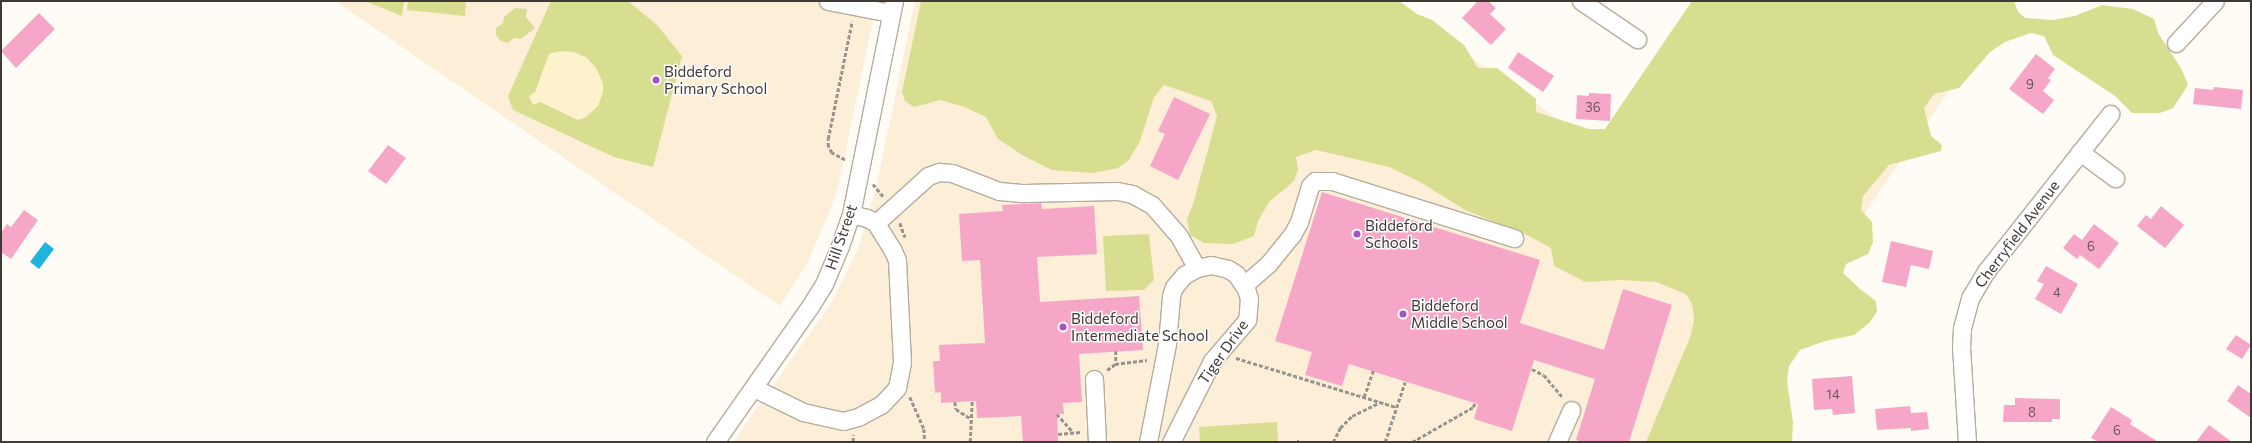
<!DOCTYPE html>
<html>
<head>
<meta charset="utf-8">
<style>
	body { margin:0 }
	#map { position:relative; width:2252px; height:443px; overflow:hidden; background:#fffbf5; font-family:Commissioner,sans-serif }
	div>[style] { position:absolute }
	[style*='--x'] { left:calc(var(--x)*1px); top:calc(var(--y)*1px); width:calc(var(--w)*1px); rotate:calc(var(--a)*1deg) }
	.built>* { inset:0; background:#fdeed8 }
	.green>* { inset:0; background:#d8de90 }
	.sand>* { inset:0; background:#fcf2cc }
	.water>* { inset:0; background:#1fb4dd }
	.building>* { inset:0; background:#f6a7c8 }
	.path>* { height:2.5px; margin-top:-1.25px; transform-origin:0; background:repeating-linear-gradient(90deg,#97938d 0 4px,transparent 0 6px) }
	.roads { filter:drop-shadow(1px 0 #b6ac9e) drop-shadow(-1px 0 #b6ac9e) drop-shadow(0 1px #b6ac9e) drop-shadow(0 -1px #b6ac9e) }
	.minor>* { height:17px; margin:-8.5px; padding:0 8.5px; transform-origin:8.5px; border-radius:8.5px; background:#fff }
	.dots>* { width:11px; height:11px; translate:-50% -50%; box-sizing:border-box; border:2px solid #fff; border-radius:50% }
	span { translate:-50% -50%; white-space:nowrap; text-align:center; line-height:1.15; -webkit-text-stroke:3px #fff; paint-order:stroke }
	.number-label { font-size:13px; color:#6d555a }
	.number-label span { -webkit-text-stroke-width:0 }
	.poi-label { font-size:15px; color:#3f3a35 }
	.left { translate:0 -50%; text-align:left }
	.street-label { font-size:15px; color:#3f3a35 }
	.frame { position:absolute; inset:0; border:2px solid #3f3a35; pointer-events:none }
</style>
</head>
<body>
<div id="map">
	<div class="built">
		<div style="clip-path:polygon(335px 1px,877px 1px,838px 187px,829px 213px,807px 264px,780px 306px)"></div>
		<div style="clip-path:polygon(915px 1px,1392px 1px,1601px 150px,1979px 47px,1707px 442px,733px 442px,830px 305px,858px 249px,876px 188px)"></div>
	</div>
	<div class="green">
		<div style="clip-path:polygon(367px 1px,404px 1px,402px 16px,367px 2px)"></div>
		<div style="clip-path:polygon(408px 1px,466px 1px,465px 16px,407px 10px)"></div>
		<div style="clip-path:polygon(551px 1px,628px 1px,657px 25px,682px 56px,653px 167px,614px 157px,513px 110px,508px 96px)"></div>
		<div style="clip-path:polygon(921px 1px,1399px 1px,1417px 14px,1432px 20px,1464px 45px,1478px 68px,1497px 68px,1536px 99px,1536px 112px,1589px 129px,1605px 129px,1692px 1px,2014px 1px,2018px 12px,2025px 18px,2052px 20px,2075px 16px,2102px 5px,2133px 9px,2154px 19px,2158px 33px,2182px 70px,2188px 85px,2173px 108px,2160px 113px,2132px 113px,2115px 96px,2053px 55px,2044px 36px,2031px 33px,2005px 42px,1990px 52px,1959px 88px,1934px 94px,1924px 108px,1931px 136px,1942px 145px,1941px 151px,1889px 165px,1863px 196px,1861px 210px,1872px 222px,1873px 242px,1868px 254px,1846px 264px,1843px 273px,1860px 289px,1876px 301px,1877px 312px,1869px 323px,1854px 335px,1825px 341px,1800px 350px,1789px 366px,1787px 381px,1793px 422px,1792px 442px,1646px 442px,1691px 335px,1694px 319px,1692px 304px,1686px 294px,1656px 282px,1621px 280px,1585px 282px,1554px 266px,1551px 248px,1527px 235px,1465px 210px,1422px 183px,1389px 167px,1316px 150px,1296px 157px,1298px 170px,1294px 181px,1269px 202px,1258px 221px,1254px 236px,1233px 244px,1204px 243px,1190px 235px,1187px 219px,1194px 201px,1217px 116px,1211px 101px,1164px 85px,1154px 97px,1140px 141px,1129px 160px,1118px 168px,1093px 173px,1052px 170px,1022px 155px,998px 139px,986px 117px,962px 106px,940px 100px,914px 107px,905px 101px,902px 92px)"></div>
		<div style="clip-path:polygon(515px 8px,527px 9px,526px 17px,535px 28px,521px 39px,514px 38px,508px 43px,501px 41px,496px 35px,496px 28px,503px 23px,504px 17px)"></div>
		<div style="clip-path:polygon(1149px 234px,1154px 280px,1144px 290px,1106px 291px,1103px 236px)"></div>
		<div style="clip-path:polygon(1277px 422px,1278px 442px,1200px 442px,1199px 427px)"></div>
	</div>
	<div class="sand">
		<div style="clip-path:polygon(561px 51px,573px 52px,586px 57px,596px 68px,603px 83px,603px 92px,598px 106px,586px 117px,578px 120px,540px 102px,533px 105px,529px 96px,535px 92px,549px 54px)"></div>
	</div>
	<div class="water">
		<div style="clip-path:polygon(45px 242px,54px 249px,39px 269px,30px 262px)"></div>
	</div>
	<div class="building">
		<div style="clip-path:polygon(1478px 1px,1488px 1px,1496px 8px,1490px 14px,1506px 29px,1491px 45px,1462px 18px)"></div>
		<div style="clip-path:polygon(39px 13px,55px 29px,16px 68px,1px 51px)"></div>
		<div style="clip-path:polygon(1518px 52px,1554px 76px,1543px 92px,1508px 68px)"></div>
		<div style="clip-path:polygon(2036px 54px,2055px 69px,2048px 78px,2051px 80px,2043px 91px,2054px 100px,2043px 114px,2009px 89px)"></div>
		<div style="clip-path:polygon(2214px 87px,2243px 90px,2241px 109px,2193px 104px,2195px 88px,2213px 90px)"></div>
		<div style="clip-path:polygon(1589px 93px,1611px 94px,1610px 121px,1576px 119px,1577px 95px,1589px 96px)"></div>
		<div style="clip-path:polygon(1174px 97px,1210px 114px,1178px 180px,1150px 166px,1165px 134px,1158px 131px)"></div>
		<div style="clip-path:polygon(388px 145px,406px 158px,386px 184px,368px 171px)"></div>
		<div style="clip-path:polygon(1322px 192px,1540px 260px,1520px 323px,1604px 350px,1623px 289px,1672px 305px,1629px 442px,1583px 442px,1576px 440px,1595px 379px,1534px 360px,1512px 431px,1474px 419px,1478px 404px,1349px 364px,1342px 386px,1305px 375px,1312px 352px,1275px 341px)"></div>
		<div style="clip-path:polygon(1041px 203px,1042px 209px,1094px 206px,1097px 254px,1037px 257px,1040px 302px,1139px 296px,1143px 350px,1079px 354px,1082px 402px,1063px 403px,1064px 414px,1057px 414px,1058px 442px,1023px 442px,1021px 416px,977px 418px,976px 401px,941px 403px,941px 392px,935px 393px,933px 361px,940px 361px,939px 345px,985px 343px,980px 260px,962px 261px,959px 214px,1003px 211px,1002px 205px)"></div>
		<div style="clip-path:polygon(2161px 206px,2184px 225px,2165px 248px,2137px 226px,2146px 215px,2151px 219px)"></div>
		<div style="clip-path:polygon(24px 210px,38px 220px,11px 259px,1px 252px,1px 233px,7px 224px,11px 227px)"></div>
		<div style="clip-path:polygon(2094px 224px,2119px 243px,2099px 269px,2080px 255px,2077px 259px,2063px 248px,2074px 234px,2082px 240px)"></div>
		<div style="clip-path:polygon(1891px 241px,1933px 251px,1929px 269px,1911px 265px,1906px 287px,1882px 282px)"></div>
		<div style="clip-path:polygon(2046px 266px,2078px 284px,2061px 314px,2035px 299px,2044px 284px,2037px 281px)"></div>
		<div style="clip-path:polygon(2236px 335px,2251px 345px,2242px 359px,2226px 349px)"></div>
		<div style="clip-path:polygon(1852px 376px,1855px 413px,1833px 415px,1832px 409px,1814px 410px,1812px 379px)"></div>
		<div style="clip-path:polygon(2238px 385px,2251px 394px,2251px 418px,2227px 401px)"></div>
		<div style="clip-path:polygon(2015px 398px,2060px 399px,2060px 419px,2052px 419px,2052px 422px,2003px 422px,2004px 405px,2015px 405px)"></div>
		<div style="clip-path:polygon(1910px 406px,1911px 413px,1927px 412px,1929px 429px,1911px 431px,1911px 428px,1877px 430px,1875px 409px)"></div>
		<div style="clip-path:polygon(2111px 407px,2132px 420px,2130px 424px,2158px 442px,2099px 442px,2091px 438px)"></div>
		<div style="clip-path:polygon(2209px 425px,2232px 442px,2196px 442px)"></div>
	</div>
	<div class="path">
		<div style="--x:845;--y:160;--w:15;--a:-152"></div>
		<div style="--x:832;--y:153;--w:7;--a:-124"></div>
		<div style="--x:828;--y:147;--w:8;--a:-90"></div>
		<div style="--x:828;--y:139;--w:120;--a:-78.5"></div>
		<div style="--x:873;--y:184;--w:16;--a:50"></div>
		<div style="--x:900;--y:223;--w:15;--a:70"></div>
		<div style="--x:1116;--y:351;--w:12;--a:90"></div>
		<div style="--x:1236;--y:358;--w:167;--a:17"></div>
		<div style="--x:1532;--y:369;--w:13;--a:27"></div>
		<div style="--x:1544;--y:375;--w:30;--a:50"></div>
		<div style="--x:1107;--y:370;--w:10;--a:-37"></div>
		<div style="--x:1115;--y:364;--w:32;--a:-7"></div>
		<div style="--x:910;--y:397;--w:35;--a:66"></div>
		<div style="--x:924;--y:429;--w:13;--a:86"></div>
		<div style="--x:1364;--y:397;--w:28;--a:-71"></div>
		<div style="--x:955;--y:402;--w:7;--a:82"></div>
		<div style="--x:956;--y:409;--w:17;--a:33"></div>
		<div style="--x:1057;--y:414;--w:25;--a:48"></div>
		<div style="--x:1058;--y:434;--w:23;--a:-5"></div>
		<div style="--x:1297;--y:440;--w:3;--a:45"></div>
		<div style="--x:853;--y:442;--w:7;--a:-90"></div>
		<div style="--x:970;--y:442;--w:41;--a:-87.2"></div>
		<div style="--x:1333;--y:442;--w:16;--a:-63"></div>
		<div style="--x:1340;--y:428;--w:17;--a:-45"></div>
		<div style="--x:1352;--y:416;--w:32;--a:-26"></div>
		<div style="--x:1385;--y:442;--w:63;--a:-71.6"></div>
		<div style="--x:1412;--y:442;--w:70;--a:-29.8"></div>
		<div style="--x:1473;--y:407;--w:4;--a:-63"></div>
	</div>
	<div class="roads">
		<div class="minor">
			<div style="--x:828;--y:1;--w:64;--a:10.8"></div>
			<div style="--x:1581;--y:1;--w:68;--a:34.2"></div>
			<div style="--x:2176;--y:43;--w:57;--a:-47.1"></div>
			<div style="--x:2080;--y:152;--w:44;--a:36.6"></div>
			<div style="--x:876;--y:223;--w:70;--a:-42.1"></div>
			<div style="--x:928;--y:176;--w:12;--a:-20"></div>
			<div style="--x:939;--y:172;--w:13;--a:4"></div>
			<div style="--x:952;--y:173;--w:50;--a:21"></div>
			<div style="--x:999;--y:191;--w:25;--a:5"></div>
			<div style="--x:1024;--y:193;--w:93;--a:-1.2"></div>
			<div style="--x:1117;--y:191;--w:15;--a:11"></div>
			<div style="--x:1132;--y:194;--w:23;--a:29"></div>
			<div style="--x:1152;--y:205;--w:41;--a:48.9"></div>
			<div style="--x:1179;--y:236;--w:37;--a:61"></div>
			<div style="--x:1244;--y:285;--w:33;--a:-41"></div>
			<div style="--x:1269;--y:263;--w:36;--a:-51"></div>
			<div style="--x:1292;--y:235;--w:15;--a:-62"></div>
			<div style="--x:1299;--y:222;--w:38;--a:-73"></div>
			<div style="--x:1310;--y:186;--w:7;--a:-45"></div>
			<div style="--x:1315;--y:181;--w:17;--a:0"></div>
			<div style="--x:1332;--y:181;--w:191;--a:17.4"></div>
			<div style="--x:1094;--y:379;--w:63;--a:87.3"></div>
			<div style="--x:754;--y:388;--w:55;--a:26.1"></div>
			<div style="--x:803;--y:412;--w:41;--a:12.7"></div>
			<div style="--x:843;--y:421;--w:16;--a:-15"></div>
			<div style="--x:858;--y:417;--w:27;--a:-28"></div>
			<div style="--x:882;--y:404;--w:22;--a:-47"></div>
			<div style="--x:897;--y:388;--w:26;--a:-79"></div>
			<div style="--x:902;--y:362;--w:102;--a:-92.8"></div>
			<div style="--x:897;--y:260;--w:12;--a:-114"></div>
			<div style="--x:892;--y:249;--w:31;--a:-122"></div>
			<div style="--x:876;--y:223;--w:10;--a:-151"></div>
			<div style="--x:867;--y:218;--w:16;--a:-166"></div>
			<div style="--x:715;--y:442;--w:164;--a:-55"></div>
			<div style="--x:809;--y:308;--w:28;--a:-58"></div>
			<div style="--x:824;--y:284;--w:41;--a:-67.2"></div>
			<div style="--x:840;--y:246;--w:34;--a:-71"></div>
			<div style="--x:851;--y:214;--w:217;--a:-78.6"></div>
			<div style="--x:1148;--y:442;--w:100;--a:-79"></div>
			<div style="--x:1167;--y:344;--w:48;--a:-85.2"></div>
			<div style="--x:1171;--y:296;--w:9;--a:-72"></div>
			<div style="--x:1174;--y:287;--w:16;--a:-50"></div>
			<div style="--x:1184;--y:275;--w:15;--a:-28"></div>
			<div style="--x:1197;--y:268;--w:14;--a:-12"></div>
			<div style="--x:1211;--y:265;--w:17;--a:13"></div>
			<div style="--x:1228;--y:269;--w:9;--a:32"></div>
			<div style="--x:1236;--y:274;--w:18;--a:56"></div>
			<div style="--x:1246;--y:289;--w:10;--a:73"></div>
			<div style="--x:1249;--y:299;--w:21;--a:95"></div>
			<div style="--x:1247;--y:320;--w:54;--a:130.5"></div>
			<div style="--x:1212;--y:361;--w:91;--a:116.8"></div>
			<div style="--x:1557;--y:442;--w:35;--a:-66"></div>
			<div style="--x:1967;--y:442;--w:95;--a:-93.6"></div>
			<div style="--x:1961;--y:347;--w:19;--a:-87"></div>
			<div style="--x:1962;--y:328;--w:31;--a:-75"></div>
			<div style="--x:1970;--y:298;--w:33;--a:-59"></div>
			<div style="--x:1987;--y:270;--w:199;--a:-51.7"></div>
		</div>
	</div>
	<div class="dots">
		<div style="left:656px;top:80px;background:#a852c0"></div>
		<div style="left:1357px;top:234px;background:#a852c0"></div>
		<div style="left:1403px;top:314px;background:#a852c0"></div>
		<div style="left:1063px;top:327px;background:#a852c0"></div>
	</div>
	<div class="number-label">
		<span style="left:2030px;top:84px">9</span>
		<span style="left:1593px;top:107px">36</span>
		<span style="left:2091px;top:246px">6</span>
		<span style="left:2057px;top:292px">4</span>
		<span style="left:1833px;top:394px">14</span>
		<span style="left:2032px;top:412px">8</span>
		<span style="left:2117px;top:430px">6</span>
	</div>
	<div class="poi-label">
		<span class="left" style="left:664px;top:80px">Biddeford<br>Primary School</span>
		<span class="left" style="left:1365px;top:234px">Biddeford<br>Schools</span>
		<span class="left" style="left:1411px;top:314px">Biddeford<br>Middle School</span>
		<span class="left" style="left:1071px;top:327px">Biddeford<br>Intermediate School</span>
	</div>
	<div class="street-label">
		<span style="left:2017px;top:234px;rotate:-53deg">Cherryfield Avenue</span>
		<span style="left:841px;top:237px;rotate:-71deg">Hill Street</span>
		<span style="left:1223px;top:352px;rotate:-55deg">Tiger Drive</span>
	</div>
	<div class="frame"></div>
</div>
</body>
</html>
